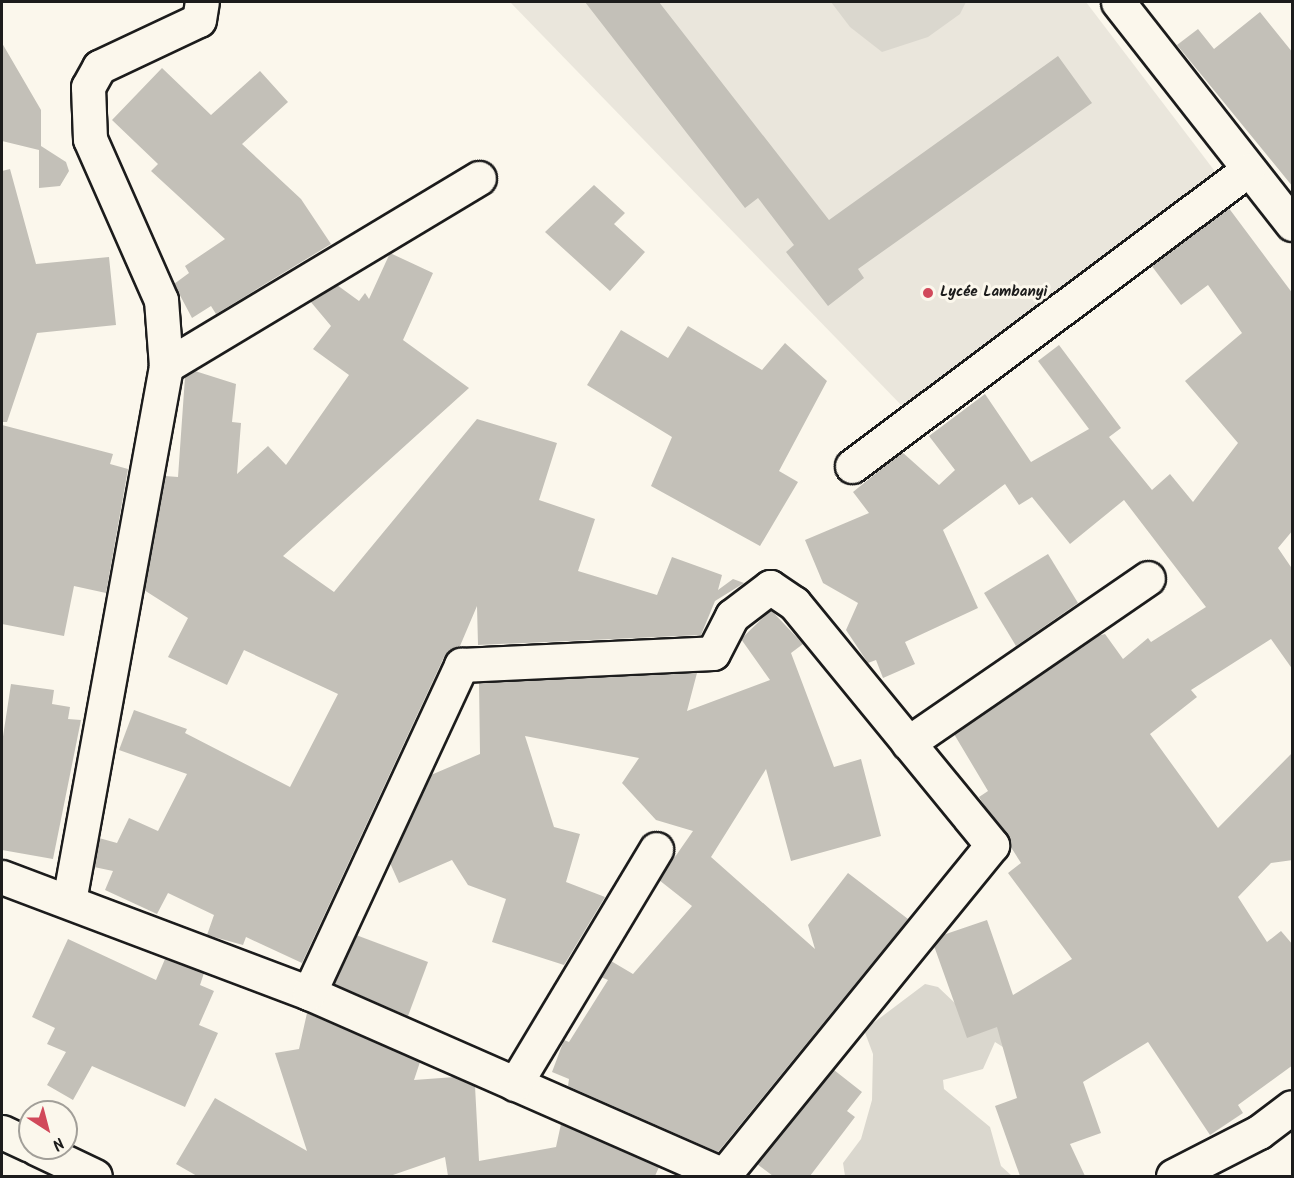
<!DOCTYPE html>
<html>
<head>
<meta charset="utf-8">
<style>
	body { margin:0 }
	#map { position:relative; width:1294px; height:1178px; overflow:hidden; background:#fbf7ec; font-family:Kalam,sans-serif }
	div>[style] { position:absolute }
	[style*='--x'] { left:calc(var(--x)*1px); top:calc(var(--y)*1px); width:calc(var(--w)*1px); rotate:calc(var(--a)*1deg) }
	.built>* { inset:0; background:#eae6dc }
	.green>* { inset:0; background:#dad7ce }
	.building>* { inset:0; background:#c3c0b8 }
	.roads { filter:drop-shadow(2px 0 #1c1c1c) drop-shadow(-2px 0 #1c1c1c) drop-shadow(0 2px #1c1c1c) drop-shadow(0 -2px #1c1c1c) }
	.minor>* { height:33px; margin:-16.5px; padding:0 16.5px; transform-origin:16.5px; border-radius:16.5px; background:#fbf7ec }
	.dots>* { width:16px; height:16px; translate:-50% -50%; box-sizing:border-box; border:3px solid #fbf7ec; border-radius:50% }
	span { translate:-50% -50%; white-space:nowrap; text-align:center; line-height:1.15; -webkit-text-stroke:6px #fbf7ec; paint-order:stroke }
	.poi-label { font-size:15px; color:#1c1c1c; font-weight:700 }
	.left { translate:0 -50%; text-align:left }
	.frame { position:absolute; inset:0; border:3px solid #1c1c1c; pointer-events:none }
	.north { position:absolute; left:18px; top:1100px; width:60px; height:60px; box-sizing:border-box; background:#fbf7ec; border:2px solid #a29f99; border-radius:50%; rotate:144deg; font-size:16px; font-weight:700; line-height:24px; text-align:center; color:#1c1c1c }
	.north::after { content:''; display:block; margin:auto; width:21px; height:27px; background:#d1495b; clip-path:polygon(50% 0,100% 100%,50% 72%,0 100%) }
</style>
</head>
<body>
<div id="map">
	<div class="built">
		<div style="clip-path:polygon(510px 2px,1086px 2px,1220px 178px,904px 408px)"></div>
	</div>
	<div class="green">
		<div style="clip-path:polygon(831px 2px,966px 2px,960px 14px,928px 37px,882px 52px,850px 27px)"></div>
		<div style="clip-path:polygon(925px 984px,938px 987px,977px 1024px,999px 1016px,1014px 1054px,995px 1042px,983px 1069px,943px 1080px,944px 1089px,990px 1127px,1001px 1166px,1012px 1176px,845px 1176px,843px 1163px,861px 1139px,872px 1100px,873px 1054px,864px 1030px)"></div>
	</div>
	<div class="building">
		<div style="clip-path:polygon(585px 2px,659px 2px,829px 220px,1058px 56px,1092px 103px,858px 269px,864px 278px,828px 306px,786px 252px,794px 245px,758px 198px,745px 208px)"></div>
		<div style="clip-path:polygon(1260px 12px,1293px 53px,1293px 187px,1177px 45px,1198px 29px,1214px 49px)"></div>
		<div style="clip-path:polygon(2px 43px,41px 110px,41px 146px,66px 162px,69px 171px,60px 186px,39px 188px,39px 150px,2px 141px)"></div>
		<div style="clip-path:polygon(162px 68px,211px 115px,260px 71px,288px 102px,242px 144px,301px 199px,331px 244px,216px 314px,211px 306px,192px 318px,174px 284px,189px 273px,185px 266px,225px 239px,151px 171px,158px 164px,112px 120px)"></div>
		<div style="clip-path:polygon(10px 169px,36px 264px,109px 257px,116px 325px,37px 333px,7px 422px,2px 422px,2px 171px)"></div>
		<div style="clip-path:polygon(594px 185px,625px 213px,614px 224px,645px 252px,610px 291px,545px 232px)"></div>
		<div style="clip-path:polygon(1228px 207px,1293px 294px,1293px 530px,1278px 548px,1293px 570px,1293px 670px,1271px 639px,1191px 690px,1197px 697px,1150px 734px,1218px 828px,1293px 752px,1293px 860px,1271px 863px,1238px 897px,1267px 942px,1281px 931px,1293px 945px,1293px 1065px,1238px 1105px,1243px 1113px,1210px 1135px,1148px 1042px,1083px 1082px,1101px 1133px,1070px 1144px,1085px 1176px,1020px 1176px,995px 1106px,1017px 1098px,997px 1027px,967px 1038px,934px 946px,943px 935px,987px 920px,1013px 995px,1072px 959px,1008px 873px,1021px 863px,979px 797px,988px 791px,954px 734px,1097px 636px,1105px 634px,1123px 659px,1148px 638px,1151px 642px,1206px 607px,1124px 500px,1070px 544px,1032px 497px,1019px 505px,1005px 484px,943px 530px,978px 608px,905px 642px,915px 664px,883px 678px,876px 660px,868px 663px,846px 630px,858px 603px,823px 583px,805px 540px,869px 513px,853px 492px,902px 452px,939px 485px,955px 470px,929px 436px,985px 394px,1031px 462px,1089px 429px,1038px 361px,1059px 345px,1121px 428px,1109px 437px,1152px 490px,1170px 474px,1193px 502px,1238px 443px,1185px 381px,1242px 333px,1208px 285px,1181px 305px,1151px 265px)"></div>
		<div style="clip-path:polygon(390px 253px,433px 273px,403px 340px,469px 388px,283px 556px,334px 592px,477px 419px,557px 443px,539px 500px,595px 519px,578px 571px,657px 595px,672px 557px,722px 575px,718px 590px,733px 579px,744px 583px,715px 601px,701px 635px,478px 645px,477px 606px,460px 646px,444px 657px,302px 963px,246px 937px,243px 945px,207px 935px,214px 915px,168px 893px,157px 914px,105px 890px,113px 871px,94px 867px,99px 838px,117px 843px,129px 818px,158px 831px,187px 774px,119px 750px,134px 710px,187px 729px,185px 733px,290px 787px,338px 694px,244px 650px,227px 685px,168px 657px,188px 618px,144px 590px,165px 476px,178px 477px,185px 377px,195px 371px,236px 384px,232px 422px,241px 423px,237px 474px,268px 446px,286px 465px,349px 375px,313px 349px,331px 326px,310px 301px,337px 285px,359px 301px,365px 293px,369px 299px)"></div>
		<div style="clip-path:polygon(688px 326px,762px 370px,785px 343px,827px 381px,779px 471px,798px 482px,760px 546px,651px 486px,672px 437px,587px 385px,621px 330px,668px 358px)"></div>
		<div style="clip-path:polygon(2px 425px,113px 454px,110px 464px,128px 469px,106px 593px,74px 586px,64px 636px,2px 624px)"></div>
		<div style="clip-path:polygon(1048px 554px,1078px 603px,1016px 646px,984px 593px)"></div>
		<div style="clip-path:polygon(771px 610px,803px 644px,791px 653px,834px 767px,861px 759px,881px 836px,791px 861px,766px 769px,711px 857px,815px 949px,808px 925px,848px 873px,908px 919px,718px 1152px,568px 1086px,569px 1079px,552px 1072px,564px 1040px,569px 1042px,608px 980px,601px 977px,611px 961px,633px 974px,692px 906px,659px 880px,693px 831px,656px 820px,622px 783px,639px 758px,525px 736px,554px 827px,580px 834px,566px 882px,605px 897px,564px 965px,492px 942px,506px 899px,468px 885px,452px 860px,399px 883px,390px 863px,431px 775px,480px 754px,479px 683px,697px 673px,687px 711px,770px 680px,741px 639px)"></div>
		<div style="clip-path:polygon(11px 684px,54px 690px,52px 704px,70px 707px,68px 719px,81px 720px,53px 859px,2px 850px,2px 743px)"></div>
		<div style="clip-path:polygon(356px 935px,428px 962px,408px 1016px,334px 984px)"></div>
		<div style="clip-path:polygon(68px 939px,156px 980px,165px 959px,204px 973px,200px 985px,214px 991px,199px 1025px,218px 1033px,185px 1107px,92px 1066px,73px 1100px,47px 1085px,66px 1052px,47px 1044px,55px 1028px,32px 1017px)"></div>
		<div style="clip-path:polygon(307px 1013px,420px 1062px,414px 1080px,455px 1077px,475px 1086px,479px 1161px,556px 1147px,561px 1124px,659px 1167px,655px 1176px,448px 1176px,445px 1157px,390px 1176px,197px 1176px,176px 1164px,215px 1098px,307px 1151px,275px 1053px,299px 1049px)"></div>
		<div style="clip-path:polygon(834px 1070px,862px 1092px,847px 1111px,855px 1117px,810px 1176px,773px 1176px,757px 1164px)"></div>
	</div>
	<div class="roads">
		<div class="minor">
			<div style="--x:1118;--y:2;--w:282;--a:51.9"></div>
			<div style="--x:166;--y:366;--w:365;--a:-31"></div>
			<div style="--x:852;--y:466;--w:494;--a:-36.8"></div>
			<div style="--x:908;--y:743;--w:291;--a:-34.5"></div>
			<div style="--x:2;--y:877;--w:328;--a:20.7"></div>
			<div style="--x:309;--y:993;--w:455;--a:23.7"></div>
			<div style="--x:69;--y:901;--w:544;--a:-79.72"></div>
			<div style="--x:166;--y:366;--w:66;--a:-94.3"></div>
			<div style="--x:161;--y:300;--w:176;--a:-113.8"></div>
			<div style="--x:90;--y:139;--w:52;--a:-92.2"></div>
			<div style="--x:88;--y:87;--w:23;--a:-61"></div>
			<div style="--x:99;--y:67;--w:110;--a:-25.2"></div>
			<div style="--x:199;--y:20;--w:18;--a:-81"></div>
			<div style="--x:309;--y:993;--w:362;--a:-65.1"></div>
			<div style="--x:461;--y:665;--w:252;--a:-2.7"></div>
			<div style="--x:713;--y:653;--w:42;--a:-62.8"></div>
			<div style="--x:732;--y:616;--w:48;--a:-37.3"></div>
			<div style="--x:770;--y:587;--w:29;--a:34"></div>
			<div style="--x:794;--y:603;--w:313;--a:50.7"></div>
			<div style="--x:992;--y:845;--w:425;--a:129.1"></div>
			<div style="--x:515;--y:1084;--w:274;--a:-59"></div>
			<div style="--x:2;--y:1132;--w:31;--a:25"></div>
			<div style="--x:36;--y:1148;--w:65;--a:25.4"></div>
			<div style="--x:1173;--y:1176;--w:97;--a:-27.1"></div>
			<div style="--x:1259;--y:1132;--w:41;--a:-37.1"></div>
		</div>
	</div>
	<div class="dots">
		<div style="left:928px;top:293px;background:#d1495b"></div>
	</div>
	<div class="poi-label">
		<span class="left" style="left:940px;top:293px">Lycée Lambanyi</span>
	</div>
	<div class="frame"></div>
	<div class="north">N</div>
</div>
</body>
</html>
